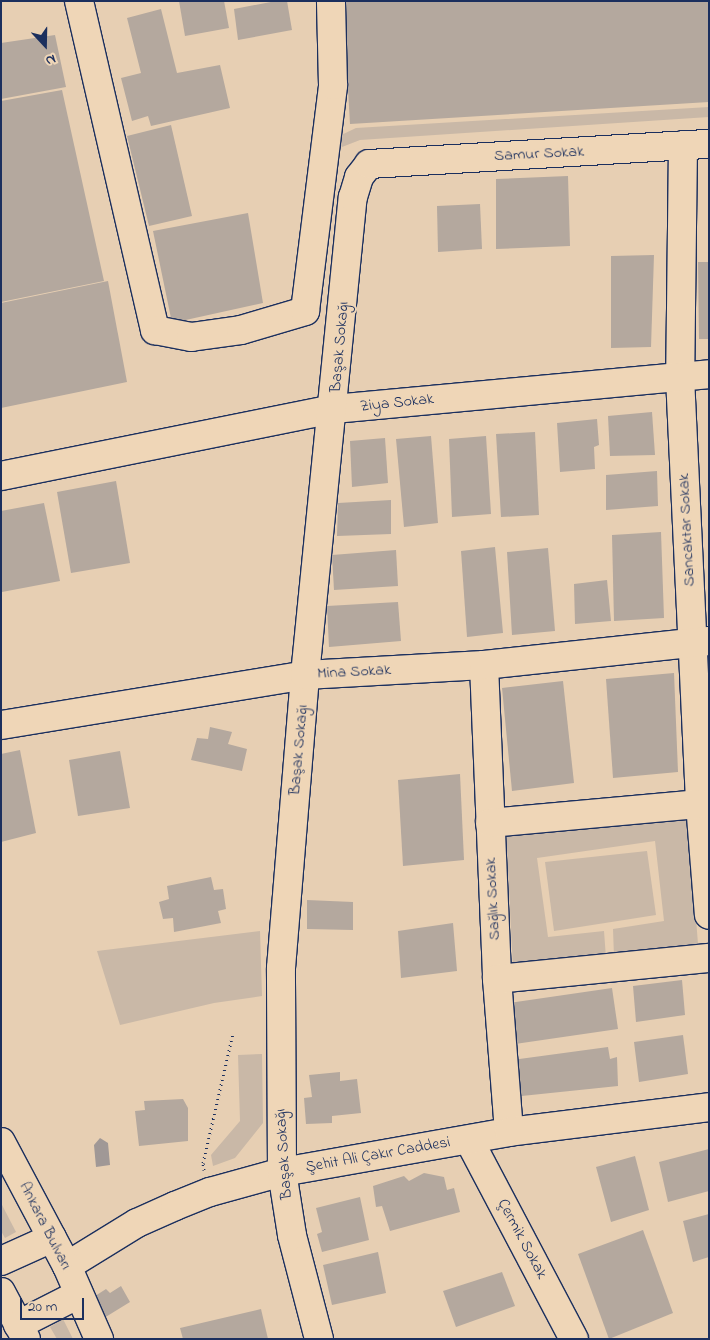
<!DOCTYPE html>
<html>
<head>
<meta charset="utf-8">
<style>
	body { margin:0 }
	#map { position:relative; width:710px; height:1340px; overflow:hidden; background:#e7cfb3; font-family:"Indie Flower",sans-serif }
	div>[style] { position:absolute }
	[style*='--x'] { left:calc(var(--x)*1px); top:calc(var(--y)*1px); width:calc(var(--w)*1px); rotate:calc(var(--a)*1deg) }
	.green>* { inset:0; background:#c9b8a7 }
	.water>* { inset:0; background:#a09896 }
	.building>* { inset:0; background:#b4a89e }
	.path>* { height:3px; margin-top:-1.5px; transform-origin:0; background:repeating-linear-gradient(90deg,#1b2f5e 0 1px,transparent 0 5px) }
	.roads { filter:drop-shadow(1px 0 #1b2f5e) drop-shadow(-1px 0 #1b2f5e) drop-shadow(0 1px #1b2f5e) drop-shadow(0 -1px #1b2f5e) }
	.minor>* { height:28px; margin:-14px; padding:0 14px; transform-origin:14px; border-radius:14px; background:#efd6b7 }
	.major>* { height:28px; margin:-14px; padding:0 14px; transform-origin:14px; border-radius:14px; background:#efd6b7 }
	span { translate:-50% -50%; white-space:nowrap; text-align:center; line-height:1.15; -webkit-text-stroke:4px #efd6b7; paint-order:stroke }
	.street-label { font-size:16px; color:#1b2f5e }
	.frame { position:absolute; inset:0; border:2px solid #1b2f5e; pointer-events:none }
	.north { position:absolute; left:20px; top:20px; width:50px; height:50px; -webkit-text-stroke:4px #efd6b7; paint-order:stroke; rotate:159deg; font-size:14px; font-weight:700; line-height:20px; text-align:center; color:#1b2f5e }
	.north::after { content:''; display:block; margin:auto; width:18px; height:22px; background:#1b2f5e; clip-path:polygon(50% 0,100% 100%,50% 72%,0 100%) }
	.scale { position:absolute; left:20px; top:1298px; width:64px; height:22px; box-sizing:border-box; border:2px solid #1b2f5e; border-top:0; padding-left:6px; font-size:15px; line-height:18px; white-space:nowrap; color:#1b2f5e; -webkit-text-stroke:4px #efd6b7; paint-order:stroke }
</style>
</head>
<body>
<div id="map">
	<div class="green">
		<div style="clip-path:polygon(709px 107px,709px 117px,360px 140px,342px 147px,337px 137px,356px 128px)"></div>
		<div style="clip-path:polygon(688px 816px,698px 944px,614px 957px,613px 929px,664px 921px,655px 841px,537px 858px,548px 937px,604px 931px,606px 958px,513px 969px,506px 830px)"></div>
		<div style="clip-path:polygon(647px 851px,656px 915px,554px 931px,545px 862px)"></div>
		<div style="clip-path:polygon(260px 931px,262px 996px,214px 1003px,120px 1025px,97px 951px)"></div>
		<div style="clip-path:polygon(262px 1054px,263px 1123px,235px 1158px,213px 1166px,211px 1155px,240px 1121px,238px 1055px)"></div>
		<div style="clip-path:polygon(1px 1203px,16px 1232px,5px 1238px,1px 1231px)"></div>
		<div style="clip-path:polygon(63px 1319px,73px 1339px,57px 1339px,50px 1327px)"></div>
	</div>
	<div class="water">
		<div style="clip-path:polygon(100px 1138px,108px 1143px,110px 1165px,96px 1167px,94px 1145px)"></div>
	</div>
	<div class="building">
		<div style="clip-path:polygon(179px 1px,224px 1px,229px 28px,185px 36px)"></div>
		<div style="clip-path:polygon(276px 1px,287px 1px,292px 30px,238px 40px,234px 9px)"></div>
		<div style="clip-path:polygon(343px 1px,709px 1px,709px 102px,350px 124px)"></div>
		<div style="clip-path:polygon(161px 9px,177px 73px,220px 65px,230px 108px,151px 126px,148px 116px,132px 121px,121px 78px,141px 73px,127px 18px)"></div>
		<div style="clip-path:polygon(55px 35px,66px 87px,1px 99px,1px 43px)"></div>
		<div style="clip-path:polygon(62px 90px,104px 281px,1px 302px,1px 101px)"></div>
		<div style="clip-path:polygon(171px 125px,192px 216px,149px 226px,127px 136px)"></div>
		<div style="clip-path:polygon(568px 176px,570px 246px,496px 249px,496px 179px)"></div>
		<div style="clip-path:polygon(480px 204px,482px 249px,438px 252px,437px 206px)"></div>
		<div style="clip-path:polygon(248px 213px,263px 303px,172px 323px,153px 231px)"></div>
		<div style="clip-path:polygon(654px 255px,651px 347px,611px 348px,611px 256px)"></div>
		<div style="clip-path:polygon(698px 262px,709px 262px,709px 339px,699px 339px)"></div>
		<div style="clip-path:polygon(108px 281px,127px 382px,1px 408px,1px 303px)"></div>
		<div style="clip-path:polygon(652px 412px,655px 455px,610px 456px,608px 416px)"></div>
		<div style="clip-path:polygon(597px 419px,599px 445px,594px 447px,595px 469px,560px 472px,557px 423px)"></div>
		<div style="clip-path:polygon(535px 432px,539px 515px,501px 517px,496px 434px)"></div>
		<div style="clip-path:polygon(431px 436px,438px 523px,404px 527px,396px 439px)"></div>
		<div style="clip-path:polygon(486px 436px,491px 514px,452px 517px,449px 439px)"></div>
		<div style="clip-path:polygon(385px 438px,388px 483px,352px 487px,350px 441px)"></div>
		<div style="clip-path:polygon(657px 471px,658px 506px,606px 510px,606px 475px)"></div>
		<div style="clip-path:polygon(116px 481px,130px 563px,71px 573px,57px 492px)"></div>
		<div style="clip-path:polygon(391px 500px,391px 534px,337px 536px,338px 503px)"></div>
		<div style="clip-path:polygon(44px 503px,60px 581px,2px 592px,1px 511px)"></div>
		<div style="clip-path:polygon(661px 532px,664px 618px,614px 621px,612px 535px)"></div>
		<div style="clip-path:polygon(495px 547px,503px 633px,467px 637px,461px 551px)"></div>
		<div style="clip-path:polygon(548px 548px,555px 631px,512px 635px,507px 552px)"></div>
		<div style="clip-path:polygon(396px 550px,398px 586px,334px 590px,332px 555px)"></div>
		<div style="clip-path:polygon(607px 580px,611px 621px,575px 624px,574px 584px)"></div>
		<div style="clip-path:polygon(398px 602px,401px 641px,329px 647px,327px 606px)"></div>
		<div style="clip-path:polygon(674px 673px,678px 772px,613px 778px,606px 679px)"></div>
		<div style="clip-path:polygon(563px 681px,574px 783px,512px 791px,502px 688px)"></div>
		<div style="clip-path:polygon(210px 727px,232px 732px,228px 744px,247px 749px,242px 771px,191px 760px,197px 738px,208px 739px)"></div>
		<div style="clip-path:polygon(20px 750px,36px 833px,1px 842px,1px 754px)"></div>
		<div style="clip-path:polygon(120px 751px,130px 808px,78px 816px,69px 760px)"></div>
		<div style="clip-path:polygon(460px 774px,464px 860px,403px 866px,398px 780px)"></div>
		<div style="clip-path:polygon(211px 877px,214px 890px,223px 889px,226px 909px,218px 911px,221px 923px,174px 932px,173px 918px,163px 919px,159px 902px,169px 899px,167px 886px)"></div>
		<div style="clip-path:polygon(307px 900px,353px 902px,353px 930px,307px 929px)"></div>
		<div style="clip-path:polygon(453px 923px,457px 971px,401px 978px,398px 931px)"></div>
		<div style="clip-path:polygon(682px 980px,685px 1015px,636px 1022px,633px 986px)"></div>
		<div style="clip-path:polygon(612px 988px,618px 1029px,515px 1044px,509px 1003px)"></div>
		<div style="clip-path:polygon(683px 1035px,688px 1074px,639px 1082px,634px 1042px)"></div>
		<div style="clip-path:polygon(608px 1047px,610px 1059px,617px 1057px,618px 1086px,512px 1097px,512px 1060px)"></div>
		<div style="clip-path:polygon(340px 1072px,340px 1081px,357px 1079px,361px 1113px,332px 1116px,332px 1123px,306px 1124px,304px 1098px,312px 1097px,309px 1075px)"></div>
		<div style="clip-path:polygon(183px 1099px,188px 1108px,188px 1141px,139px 1146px,135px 1111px,145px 1110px,144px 1101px)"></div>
		<div style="clip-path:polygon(709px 1149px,709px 1191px,668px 1202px,659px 1162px)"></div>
		<div style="clip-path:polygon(635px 1156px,649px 1210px,611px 1222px,596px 1167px)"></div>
		<div style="clip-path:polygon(424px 1173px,444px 1177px,447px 1190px,454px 1188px,460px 1212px,390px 1231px,382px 1206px,376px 1207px,373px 1186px,404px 1176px,409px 1181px)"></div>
		<div style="clip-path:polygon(360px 1197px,369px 1240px,322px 1252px,317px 1234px,322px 1232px,316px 1208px)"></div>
		<div style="clip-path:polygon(709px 1214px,709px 1257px,693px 1262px,683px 1221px)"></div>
		<div style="clip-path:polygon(643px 1230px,673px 1313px,609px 1339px,578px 1254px)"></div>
		<div style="clip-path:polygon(378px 1252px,386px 1293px,332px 1305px,323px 1265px)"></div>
		<div style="clip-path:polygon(502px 1272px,515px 1306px,456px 1327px,443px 1291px)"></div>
		<div style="clip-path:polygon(121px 1286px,130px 1302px,104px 1318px,92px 1298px,106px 1289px,110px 1293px)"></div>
		<div style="clip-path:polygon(261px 1309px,268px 1339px,183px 1339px,180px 1328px)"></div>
	</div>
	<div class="path">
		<div style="--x:204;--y:1170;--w:7;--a:-98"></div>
		<div style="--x:203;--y:1163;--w:133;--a:-77"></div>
	</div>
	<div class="roads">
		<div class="minor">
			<div style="--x:79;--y:1;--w:338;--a:77"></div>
			<div style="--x:155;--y:330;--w:37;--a:11"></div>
			<div style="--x:191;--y:337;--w:50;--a:-8"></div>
			<div style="--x:241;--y:330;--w:67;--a:-16.5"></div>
			<div style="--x:305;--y:311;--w:228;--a:-82.9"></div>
			<div style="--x:333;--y:85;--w:84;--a:-91.4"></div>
			<div style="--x:683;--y:145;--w:232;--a:90.7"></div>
			<div style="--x:680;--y:377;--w:427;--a:87.3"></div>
			<div style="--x:700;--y:804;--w:111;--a:85.4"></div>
			<div style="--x:1;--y:476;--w:340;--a:-11.4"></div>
			<div style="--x:334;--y:409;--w:377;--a:-5.3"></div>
			<div style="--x:484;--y:665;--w:314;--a:87.6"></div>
			<div style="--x:497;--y:979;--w:153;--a:85.5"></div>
			<div style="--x:1;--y:725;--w:308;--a:-9.3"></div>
			<div style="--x:305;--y:675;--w:179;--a:-3.2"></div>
			<div style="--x:484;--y:665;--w:226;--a:-6.1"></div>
			<div style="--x:490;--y:823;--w:211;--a:-5.2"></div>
			<div style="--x:497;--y:979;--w:213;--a:-5.7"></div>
			<div style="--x:469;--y:1140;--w:225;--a:62.2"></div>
			<div style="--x:67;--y:1266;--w:82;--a:-31.6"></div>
			<div style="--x:137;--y:1223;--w:42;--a:-24.1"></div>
			<div style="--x:175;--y:1206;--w:38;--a:-22"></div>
			<div style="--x:210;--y:1192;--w:75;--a:-15.5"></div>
			<div style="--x:282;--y:1172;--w:230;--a:-10"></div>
			<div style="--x:509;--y:1132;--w:202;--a:-7.1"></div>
			<div style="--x:319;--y:1339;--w:107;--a:-104.6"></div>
			<div style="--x:292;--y:1235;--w:64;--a:-99"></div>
			<div style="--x:282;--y:1172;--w:204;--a:-90.3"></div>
			<div style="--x:281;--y:968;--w:294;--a:-85.3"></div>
			<div style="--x:305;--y:675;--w:480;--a:-84.3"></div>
			<div style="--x:353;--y:197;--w:21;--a:-73"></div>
			<div style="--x:359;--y:177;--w:16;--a:-52"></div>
			<div style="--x:369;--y:164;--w:341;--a:-3.4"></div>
		</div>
		<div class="major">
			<div style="--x:1;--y:1142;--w:140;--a:62"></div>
			<div style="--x:67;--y:1266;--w:80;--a:66.3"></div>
			<div style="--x:1;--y:1261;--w:56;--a:-24.3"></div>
			<div style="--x:1;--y:1292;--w:53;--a:62"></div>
			<div style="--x:18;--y:1325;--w:68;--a:-26.9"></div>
		</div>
	</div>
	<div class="street-label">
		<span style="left:539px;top:154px;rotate:-3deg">Samur Sokak</span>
		<span style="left:340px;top:347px;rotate:-85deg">Başak Sokağı</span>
		<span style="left:397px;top:403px;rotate:-6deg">Ziya Sokak</span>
		<span style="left:687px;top:530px;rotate:-93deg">Sancaktar Sokak</span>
		<span style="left:354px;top:672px;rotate:-3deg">Mina Sokak</span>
		<span style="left:299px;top:750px;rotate:-85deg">Başak Sokağı</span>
		<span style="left:493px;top:899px;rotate:-93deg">Sağlık Sokak</span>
		<span style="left:284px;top:1154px;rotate:-94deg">Başak Sokağı</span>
		<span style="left:378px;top:1155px;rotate:-10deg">Şehit Ali Çakır Caddesi</span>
		<span style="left:45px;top:1226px;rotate:63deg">Ankara Bulvarı</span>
		<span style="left:522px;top:1239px;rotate:62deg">Çermik Sokak</span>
	</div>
	<div class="frame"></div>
	<div class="north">N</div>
	<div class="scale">20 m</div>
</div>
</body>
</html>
